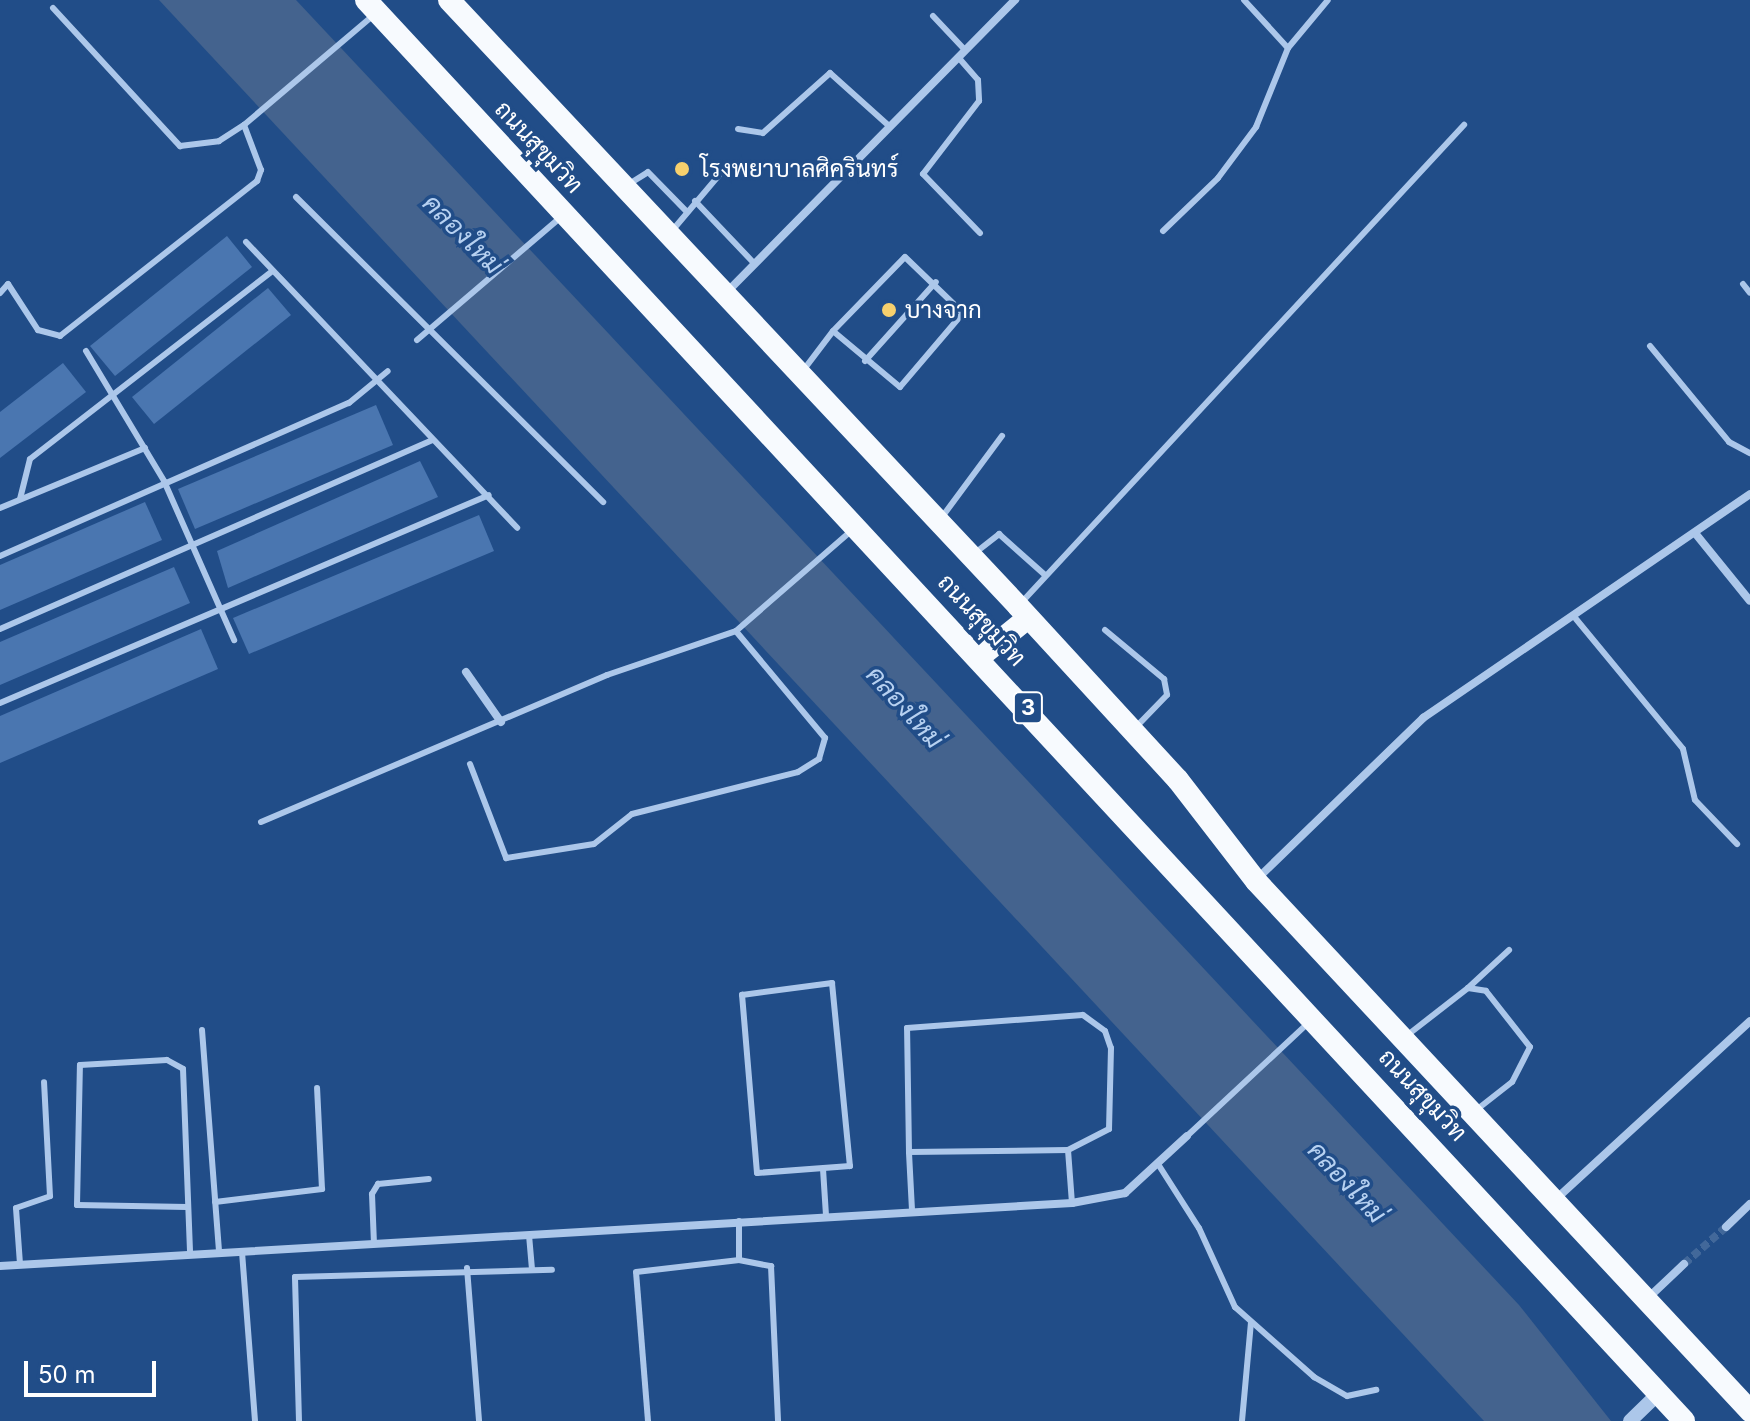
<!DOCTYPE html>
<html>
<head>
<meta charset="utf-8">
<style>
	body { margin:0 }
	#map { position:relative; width:1750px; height:1421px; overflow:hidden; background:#214d88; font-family:Inter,Sarabun,sans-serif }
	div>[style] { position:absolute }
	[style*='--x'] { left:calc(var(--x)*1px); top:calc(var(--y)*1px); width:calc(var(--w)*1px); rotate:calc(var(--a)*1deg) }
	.water>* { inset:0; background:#44638e }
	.building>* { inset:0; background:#4a76b0 }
	.minor-tunnel>* { height:8px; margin-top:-4px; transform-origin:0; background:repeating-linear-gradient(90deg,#42689a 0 8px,transparent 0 12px) }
	.service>* { height:6px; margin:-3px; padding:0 3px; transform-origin:3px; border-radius:3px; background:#acc7ea }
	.minor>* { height:8px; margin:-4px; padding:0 4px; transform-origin:4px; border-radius:4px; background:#acc7ea }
	.tertiary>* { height:14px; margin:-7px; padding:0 7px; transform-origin:7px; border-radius:7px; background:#acc7ea }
	.trunk>* { height:22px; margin:-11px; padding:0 11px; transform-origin:11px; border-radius:11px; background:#f7fafe }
	.dots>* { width:22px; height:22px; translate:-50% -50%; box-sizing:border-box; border:4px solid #214d88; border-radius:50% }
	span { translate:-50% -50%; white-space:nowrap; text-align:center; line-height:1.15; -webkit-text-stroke:7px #214d88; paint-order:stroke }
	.shield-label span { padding:2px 6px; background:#214d88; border:2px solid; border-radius:6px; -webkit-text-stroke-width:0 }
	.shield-label { font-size:22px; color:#fff; font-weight:700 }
	.street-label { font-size:24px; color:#fff }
	.poi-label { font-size:24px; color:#fff }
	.left { translate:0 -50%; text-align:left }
	.water-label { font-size:26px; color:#b7d1f1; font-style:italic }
	.scale { position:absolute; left:24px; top:1361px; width:132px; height:36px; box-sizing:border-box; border:4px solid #fff; border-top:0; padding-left:10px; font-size:24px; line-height:28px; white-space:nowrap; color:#fff; -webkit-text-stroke:6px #214d88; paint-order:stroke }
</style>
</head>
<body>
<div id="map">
	<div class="water">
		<div style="clip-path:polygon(159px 0,296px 0,1519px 1305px,1611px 1421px,1484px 1421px)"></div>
	</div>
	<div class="building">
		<div style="clip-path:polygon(227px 236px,252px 267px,115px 376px,90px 346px)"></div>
		<div style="clip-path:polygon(268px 288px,291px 315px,154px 424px,132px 397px)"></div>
		<div style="clip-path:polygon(63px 363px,86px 392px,0 458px,0 412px)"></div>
		<div style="clip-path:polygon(376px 405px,393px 445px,195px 529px,178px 489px)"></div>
		<div style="clip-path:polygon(420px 461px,438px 497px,228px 588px,217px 551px)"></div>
		<div style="clip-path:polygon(145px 502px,162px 540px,0 610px,0 565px)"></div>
		<div style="clip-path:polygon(479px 515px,494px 551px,249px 654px,233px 618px)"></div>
		<div style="clip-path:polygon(174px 567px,190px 603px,0 685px,0 642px)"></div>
		<div style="clip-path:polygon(201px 629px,218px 669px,0 763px,0 716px)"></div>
	</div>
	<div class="minor-tunnel">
		<div style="--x:1684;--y:1264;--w:56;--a:-41.4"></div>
	</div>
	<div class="service">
		<div style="--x:1244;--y:0;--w:65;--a:47.5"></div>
		<div style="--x:1288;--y:48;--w:62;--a:-50.2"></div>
		<div style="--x:53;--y:8;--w:188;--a:47.4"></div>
		<div style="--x:180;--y:146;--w:39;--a:-7"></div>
		<div style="--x:219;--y:141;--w:30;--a:-33"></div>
		<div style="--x:933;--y:16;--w:47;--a:46.7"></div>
		<div style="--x:958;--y:57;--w:30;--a:49"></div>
		<div style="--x:978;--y:80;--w:21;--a:87"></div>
		<div style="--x:979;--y:101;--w:92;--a:127.5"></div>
		<div style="--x:923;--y:174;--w:82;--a:46"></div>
		<div style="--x:738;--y:129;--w:25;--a:9"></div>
		<div style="--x:763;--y:133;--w:90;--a:-41.8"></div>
		<div style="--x:830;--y:73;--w:79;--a:41.9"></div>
		<div style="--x:629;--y:184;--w:22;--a:-32"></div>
		<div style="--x:648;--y:172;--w:54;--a:45.7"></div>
		<div style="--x:296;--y:197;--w:433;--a:44.8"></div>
		<div style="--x:695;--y:201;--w:83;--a:46.5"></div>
		<div style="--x:1163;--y:231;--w:76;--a:-43.9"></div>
		<div style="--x:1218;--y:178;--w:64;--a:-53.3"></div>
		<div style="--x:1256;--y:127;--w:85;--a:-67.9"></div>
		<div style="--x:671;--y:232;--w:85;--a:-49.8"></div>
		<div style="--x:246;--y:242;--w:394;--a:46.5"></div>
		<div style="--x:1743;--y:284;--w:11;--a:52"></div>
		<div style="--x:0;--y:293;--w:12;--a:-48"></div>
		<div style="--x:8;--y:284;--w:55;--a:56.9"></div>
		<div style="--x:38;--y:330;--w:23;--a:15"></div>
		<div style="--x:60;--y:336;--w:251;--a:-38.2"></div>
		<div style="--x:257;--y:181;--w:12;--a:-70"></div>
		<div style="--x:261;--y:170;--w:48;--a:-110.7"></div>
		<div style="--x:244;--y:125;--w:172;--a:-40.3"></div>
		<div style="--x:417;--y:340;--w:188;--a:-40.5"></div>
		<div style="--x:1650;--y:346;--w:124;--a:50.5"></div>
		<div style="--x:1729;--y:442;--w:24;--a:28"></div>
		<div style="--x:86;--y:351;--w:152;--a:59"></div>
		<div style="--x:164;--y:481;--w:174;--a:66.2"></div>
		<div style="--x:865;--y:361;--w:106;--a:-48.1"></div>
		<div style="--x:802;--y:372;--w:51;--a:-52.9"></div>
		<div style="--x:833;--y:331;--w:103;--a:-45.8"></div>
		<div style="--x:905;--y:257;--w:81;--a:44"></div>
		<div style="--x:963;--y:313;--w:97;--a:130.4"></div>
		<div style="--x:900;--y:387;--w:87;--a:-140.1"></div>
		<div style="--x:20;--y:499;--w:41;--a:-76"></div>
		<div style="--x:30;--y:459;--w:305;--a:-37.8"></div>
		<div style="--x:0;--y:508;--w:157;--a:-22.5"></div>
		<div style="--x:942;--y:517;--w:101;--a:-53.5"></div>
		<div style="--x:975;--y:553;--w:31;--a:-38"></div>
		<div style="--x:999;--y:534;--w:62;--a:41.7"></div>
		<div style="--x:0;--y:556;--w:381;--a:-23.7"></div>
		<div style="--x:349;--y:403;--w:50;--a:-39.4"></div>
		<div style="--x:1021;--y:603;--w:652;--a:-47.18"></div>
		<div style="--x:1576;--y:619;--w:168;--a:50.5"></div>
		<div style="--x:1683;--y:749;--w:52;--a:76.8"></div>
		<div style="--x:1695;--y:800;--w:61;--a:46.3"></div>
		<div style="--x:0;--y:629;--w:472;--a:-23.6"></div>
		<div style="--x:1105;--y:630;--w:77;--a:39.7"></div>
		<div style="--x:1164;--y:679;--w:16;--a:79"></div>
		<div style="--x:1167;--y:695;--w:43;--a:134.1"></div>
		<div style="--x:0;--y:703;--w:531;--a:-23.04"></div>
		<div style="--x:470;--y:764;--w:101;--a:69"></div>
		<div style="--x:506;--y:858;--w:89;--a:-9"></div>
		<div style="--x:594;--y:844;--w:48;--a:-38.3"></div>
		<div style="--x:632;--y:814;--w:171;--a:-14.2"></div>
		<div style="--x:798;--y:772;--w:25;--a:-32"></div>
		<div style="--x:819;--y:759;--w:22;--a:-74"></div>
		<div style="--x:825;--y:738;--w:139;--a:-129.8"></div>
		<div style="--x:261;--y:822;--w:376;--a:-23"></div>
		<div style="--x:607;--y:675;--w:136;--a:-18.8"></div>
		<div style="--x:736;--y:631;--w:154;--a:-41"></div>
		<div style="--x:832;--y:983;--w:184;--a:84.4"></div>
		<div style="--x:850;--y:1166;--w:93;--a:175.7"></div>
		<div style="--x:757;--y:1173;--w:179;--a:-94.8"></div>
		<div style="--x:742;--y:995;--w:91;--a:-7.6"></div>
		<div style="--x:1468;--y:988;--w:56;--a:-42.8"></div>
		<div style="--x:202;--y:1030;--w:224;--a:85.6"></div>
		<div style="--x:1405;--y:1037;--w:80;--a:-37.9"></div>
		<div style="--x:1468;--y:988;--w:18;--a:9"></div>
		<div style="--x:1486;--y:991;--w:71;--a:51.8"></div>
		<div style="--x:1530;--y:1047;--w:39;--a:117"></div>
		<div style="--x:1512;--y:1082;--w:47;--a:141.9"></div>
		<div style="--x:1187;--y:1136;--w:164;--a:-43"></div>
		<div style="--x:909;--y:1152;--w:124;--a:-90.9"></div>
		<div style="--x:907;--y:1028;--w:176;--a:-4.2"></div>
		<div style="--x:1083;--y:1015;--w:27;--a:36"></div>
		<div style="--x:1105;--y:1031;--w:18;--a:71"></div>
		<div style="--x:1111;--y:1048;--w:81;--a:91.4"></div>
		<div style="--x:1109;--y:1129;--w:46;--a:152.9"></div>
		<div style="--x:1158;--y:1164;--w:76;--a:57.4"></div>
		<div style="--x:1199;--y:1228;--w:87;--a:65.5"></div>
		<div style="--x:1235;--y:1307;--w:106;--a:41.5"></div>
		<div style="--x:1314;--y:1377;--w:38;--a:30"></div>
		<div style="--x:1347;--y:1396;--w:30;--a:-12"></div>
		<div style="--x:823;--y:1169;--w:46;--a:86.3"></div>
		<div style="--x:215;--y:1202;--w:108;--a:-6.9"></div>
		<div style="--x:322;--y:1189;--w:101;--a:-92.8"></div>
		<div style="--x:187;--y:1207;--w:110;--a:-179"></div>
		<div style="--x:77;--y:1205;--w:140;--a:-88.8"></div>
		<div style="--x:80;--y:1065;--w:87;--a:-3.3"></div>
		<div style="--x:167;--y:1060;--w:18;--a:29"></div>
		<div style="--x:183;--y:1069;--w:186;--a:87.8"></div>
		<div style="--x:912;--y:1210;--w:58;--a:-93"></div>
		<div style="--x:909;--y:1152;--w:159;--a:-0.7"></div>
		<div style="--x:1068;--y:1150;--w:53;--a:85.7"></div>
		<div style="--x:529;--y:1235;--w:35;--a:85"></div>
		<div style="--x:374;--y:1244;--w:50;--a:-92.3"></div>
		<div style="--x:372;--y:1194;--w:12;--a:-59"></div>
		<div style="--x:378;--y:1184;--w:51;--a:-5.6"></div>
		<div style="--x:242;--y:1252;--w:169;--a:85.6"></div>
		<div style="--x:739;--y:1260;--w:39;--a:-90"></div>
		<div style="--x:20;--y:1264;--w:56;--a:-94.1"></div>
		<div style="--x:16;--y:1208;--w:36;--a:-19"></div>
		<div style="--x:50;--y:1196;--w:114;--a:-93"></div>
		<div style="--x:467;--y:1268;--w:153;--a:85.5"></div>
		<div style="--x:299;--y:1421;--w:144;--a:-91.6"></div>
		<div style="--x:295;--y:1277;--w:257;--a:-1.6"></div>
		<div style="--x:648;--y:1421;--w:149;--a:-94.6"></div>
		<div style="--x:636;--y:1272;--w:104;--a:-6.6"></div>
		<div style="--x:739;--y:1260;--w:33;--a:11"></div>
		<div style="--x:771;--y:1266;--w:155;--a:87.4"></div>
		<div style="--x:1242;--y:1421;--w:99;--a:-84.8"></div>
	</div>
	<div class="minor">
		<div style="--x:726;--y:293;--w:412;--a:-45.4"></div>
		<div style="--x:1695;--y:533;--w:87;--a:51"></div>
		<div style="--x:466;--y:672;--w:61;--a:55"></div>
		<div style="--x:1256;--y:880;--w:233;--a:-44.1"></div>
		<div style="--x:1423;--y:718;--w:396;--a:-34.4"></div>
		<div style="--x:1556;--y:1199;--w:263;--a:-42.5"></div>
		<div style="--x:1726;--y:1227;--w:33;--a:-44"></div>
		<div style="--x:0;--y:1266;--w:1074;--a:-3.36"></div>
		<div style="--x:1072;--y:1203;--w:54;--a:-10.7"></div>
		<div style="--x:1125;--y:1193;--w:84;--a:-42.6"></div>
		<div style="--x:1647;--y:1299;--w:51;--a:-43.4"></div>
	</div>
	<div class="tertiary">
		<div style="--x:1630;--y:1421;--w:39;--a:-44"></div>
	</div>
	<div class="trunk">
		<div style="--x:366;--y:0;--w:1938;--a:47.15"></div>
		<div style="--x:449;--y:0;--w:831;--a:46.8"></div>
		<div style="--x:1018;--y:606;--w:236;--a:47.4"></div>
		<div style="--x:1178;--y:780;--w:128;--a:52.3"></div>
		<div style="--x:1256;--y:881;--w:725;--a:47.01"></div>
		<div style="--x:981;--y:656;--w:60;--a:-39"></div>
	</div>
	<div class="dots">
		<div style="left:682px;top:169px;background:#f7d06d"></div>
		<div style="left:889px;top:310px;background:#f7d06d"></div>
	</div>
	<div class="shield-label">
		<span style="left:1028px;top:708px">3</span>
	</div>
	<div class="street-label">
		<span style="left:539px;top:147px;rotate:47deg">ถนนสุขุมวิท</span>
		<span style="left:982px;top:620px;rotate:47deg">ถนนสุขุมวิท</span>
		<span style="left:1423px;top:1095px;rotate:47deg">ถนนสุขุมวิท</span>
	</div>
	<div class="poi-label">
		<span class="left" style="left:700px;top:169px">โรงพยาบาลศิครินทร์</span>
		<span class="left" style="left:905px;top:310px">บางจาก</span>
	</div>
	<div class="water-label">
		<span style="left:463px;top:234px;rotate:45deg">คลองใหม่</span>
		<span style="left:905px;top:707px;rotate:48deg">คลองใหม่</span>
		<span style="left:1347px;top:1182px;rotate:47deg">คลองใหม่</span>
	</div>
	<div class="scale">50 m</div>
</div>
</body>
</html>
